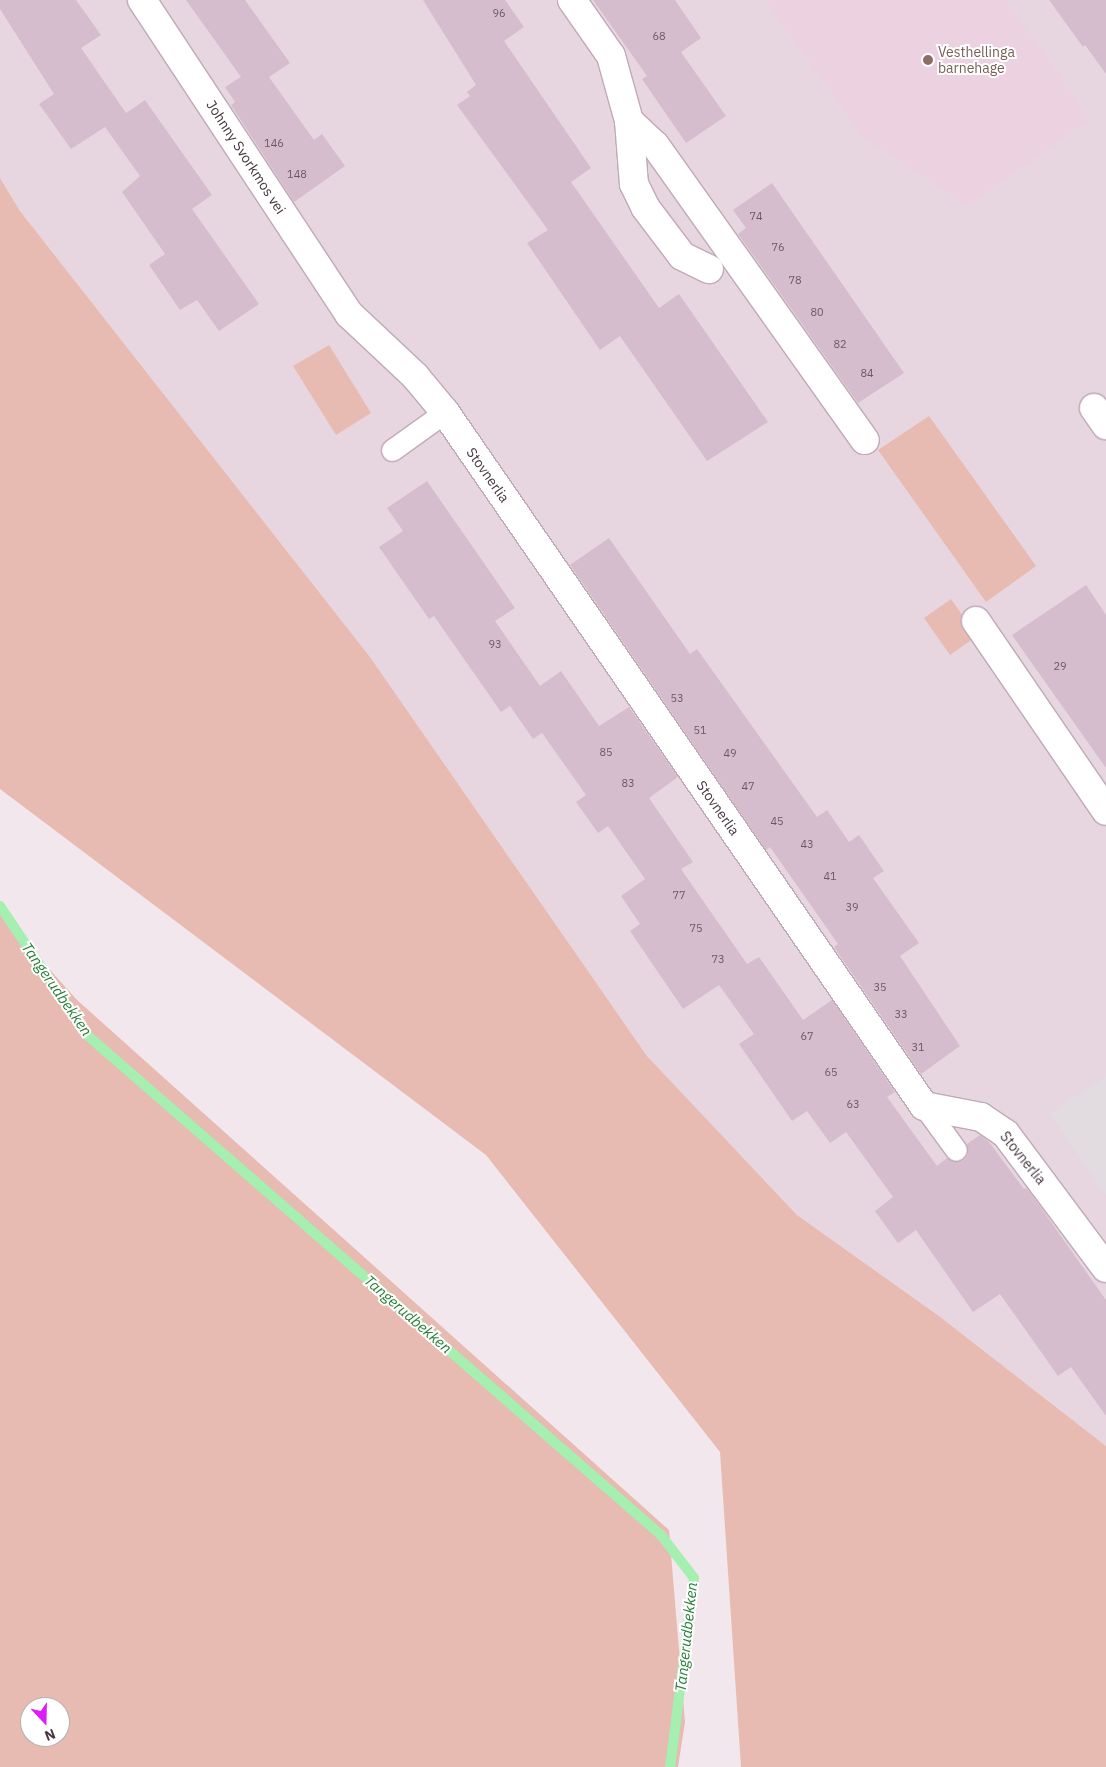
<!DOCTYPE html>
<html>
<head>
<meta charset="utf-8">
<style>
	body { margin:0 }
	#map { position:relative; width:1106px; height:1767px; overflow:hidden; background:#f3e7ee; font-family:"IBM Plex Sans",sans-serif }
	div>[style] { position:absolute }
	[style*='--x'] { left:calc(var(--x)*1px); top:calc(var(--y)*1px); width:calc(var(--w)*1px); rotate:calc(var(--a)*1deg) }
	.residential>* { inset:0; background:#e7d6e0 }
	.education>* { inset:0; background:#ecd2e0 }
	.green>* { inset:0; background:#e7bbb1 }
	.parking>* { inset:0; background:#e2dce0 }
	.stream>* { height:10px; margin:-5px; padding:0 5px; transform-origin:5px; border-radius:5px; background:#a5efb0 }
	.building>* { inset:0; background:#d5bdcd }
	.roads { filter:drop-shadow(1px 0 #bfaab7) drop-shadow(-1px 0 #bfaab7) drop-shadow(0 1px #bfaab7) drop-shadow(0 -1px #bfaab7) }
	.service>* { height:21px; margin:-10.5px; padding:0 10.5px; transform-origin:10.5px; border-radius:10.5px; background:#fff }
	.minor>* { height:28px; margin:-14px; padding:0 14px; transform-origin:14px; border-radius:14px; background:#fff }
	.dots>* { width:14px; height:14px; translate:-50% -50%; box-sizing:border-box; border:2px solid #fff; border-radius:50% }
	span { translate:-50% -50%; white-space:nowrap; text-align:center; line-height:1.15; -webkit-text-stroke:4px #fff; paint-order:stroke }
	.number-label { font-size:11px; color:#6a5864 }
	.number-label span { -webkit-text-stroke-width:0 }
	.education-label { font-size:14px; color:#785e54 }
	.left { translate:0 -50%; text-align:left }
	.street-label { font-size:14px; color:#463641 }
	.water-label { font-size:15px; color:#278136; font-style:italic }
	.north { position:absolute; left:20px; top:1697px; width:50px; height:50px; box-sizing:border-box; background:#fff; border:1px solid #b5afb3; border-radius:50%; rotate:159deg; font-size:14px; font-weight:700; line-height:20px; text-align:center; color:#463641 }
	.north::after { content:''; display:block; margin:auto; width:18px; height:22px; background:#de1cf6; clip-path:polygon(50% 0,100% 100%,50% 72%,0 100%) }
</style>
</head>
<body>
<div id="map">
	<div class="residential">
		<div style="clip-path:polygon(0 0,1106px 0,1106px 1446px,939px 1316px,797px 1215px,647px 1056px,370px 657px,20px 211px,0 178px)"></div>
	</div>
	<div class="education">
		<div style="clip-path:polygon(765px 0,1007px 0,1090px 120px,966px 206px,863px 138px)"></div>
	</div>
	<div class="green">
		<div style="clip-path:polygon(0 178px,20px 211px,370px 657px,647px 1056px,797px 1215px,939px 1316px,1106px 1446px,1106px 1767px,741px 1767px,720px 1452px,486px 1155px,0 789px)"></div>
		<div style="clip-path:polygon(329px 345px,371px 413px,336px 435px,293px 366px)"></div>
		<div style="clip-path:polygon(929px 416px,1036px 566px,986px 602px,878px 450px)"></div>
		<div style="clip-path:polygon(951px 599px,977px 636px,950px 655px,924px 618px)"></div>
		<div style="clip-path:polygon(evenodd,0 914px,77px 1000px,669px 1530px,685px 1722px,678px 1767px,0 1767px,0 914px,30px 1707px,60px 1707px,60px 1737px,30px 1737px,30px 1707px)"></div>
	</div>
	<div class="parking">
		<div style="clip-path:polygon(1106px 1077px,1106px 1195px,1050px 1113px)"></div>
	</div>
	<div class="stream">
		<div style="--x:0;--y:906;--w:156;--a:56"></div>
		<div style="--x:87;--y:1035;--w:761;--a:41.06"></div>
		<div style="--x:661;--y:1535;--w:54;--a:52.5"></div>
		<div style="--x:694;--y:1578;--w:191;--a:97.2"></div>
	</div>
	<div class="building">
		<div style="clip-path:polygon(0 0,76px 0,101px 35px,81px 48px,126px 113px,119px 118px,145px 100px,212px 195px,192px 209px,259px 304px,219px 331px,197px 300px,180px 310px,149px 265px,165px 254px,122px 192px,140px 176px,105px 127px,71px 149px,39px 104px,54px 94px,0 9px)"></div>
		<div style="clip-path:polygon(186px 0,245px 0,290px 63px,269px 77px,314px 140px,322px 134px,345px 166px,294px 202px,231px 105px,235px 102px,225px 87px,241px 77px)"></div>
		<div style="clip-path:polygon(423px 0,505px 0,524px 27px,504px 41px,591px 168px,571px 182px,659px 308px,679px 294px,768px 422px,707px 461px,620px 336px,600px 350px,527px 243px,548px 230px,457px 105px,470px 96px,467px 92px,476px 85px)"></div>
		<div style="clip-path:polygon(593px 0,675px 0,701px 38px,681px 52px,726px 116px,686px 143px,642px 79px,647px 76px)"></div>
		<div style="clip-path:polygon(1049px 0,1106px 0,1106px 74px,1085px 45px,1083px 47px)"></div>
		<div style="clip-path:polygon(772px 183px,904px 373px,858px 403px,738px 234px,746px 228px,733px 210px)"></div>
		<div style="clip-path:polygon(427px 481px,515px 608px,495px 621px,540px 686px,561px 671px,599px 726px,629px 707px,678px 777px,649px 798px,693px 862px,681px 869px,747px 964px,759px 957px,803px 1020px,832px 1000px,895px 1092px,887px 1097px,937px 1166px,947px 1158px,957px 1162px,964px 1160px,968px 1155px,967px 1144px,980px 1135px,989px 1142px,1024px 1189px,1026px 1188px,1032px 1195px,1106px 1300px,1106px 1416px,1071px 1367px,1058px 1376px,1000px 1294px,973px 1312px,916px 1230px,898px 1243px,875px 1211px,893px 1197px,846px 1132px,830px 1143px,807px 1111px,792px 1121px,739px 1044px,754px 1034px,719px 985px,683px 1009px,630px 931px,640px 924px,621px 896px,645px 879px,608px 826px,598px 833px,576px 802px,586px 795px,542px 733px,533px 739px,510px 706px,501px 712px,434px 616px,429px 619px,379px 547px,403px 531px,387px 508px)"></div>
		<div style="clip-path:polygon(609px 538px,690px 654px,697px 649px,817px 817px,827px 810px,849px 842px,859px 835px,884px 871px,873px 878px,919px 943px,900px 956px,960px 1046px,921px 1074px,834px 947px,838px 944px,770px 847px,766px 850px,570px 565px)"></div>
		<div style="clip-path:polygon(1086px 585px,1106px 615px,1106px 768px,1012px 635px)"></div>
	</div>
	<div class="roads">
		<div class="service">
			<div style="--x:392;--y:450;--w:65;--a:-35.6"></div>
			<div style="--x:924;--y:1106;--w:54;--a:54"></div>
		</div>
		<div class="minor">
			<div style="--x:142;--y:0;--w:376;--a:56.6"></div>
			<div style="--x:349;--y:314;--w:91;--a:43.2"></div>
			<div style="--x:415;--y:376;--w:47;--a:50.2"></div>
			<div style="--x:445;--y:412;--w:843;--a:55.39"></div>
			<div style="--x:924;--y:1106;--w:58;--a:10.9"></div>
			<div style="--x:981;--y:1117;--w:30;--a:34"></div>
			<div style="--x:1006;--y:1134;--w:167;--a:53.3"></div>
			<div style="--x:572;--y:0;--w:68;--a:55.1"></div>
			<div style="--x:611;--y:56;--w:67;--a:74.5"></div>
			<div style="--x:629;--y:121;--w:35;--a:43"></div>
			<div style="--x:655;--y:145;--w:362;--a:54.6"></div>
			<div style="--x:629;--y:121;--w:63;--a:85.5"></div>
			<div style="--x:634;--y:184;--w:25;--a:64"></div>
			<div style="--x:645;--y:207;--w:61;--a:52.9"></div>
			<div style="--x:682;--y:256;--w:30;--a:26"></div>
			<div style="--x:1094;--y:408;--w:21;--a:55"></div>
			<div style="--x:976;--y:621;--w:230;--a:55.6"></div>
		</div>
	</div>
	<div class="dots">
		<div style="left:928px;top:60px;background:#8d6e63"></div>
	</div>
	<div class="number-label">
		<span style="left:499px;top:13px">96</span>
		<span style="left:659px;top:36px">68</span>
		<span style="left:274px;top:143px">146</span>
		<span style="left:297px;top:174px">148</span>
		<span style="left:756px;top:216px">74</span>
		<span style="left:778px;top:247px">76</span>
		<span style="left:795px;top:280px">78</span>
		<span style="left:817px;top:312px">80</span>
		<span style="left:840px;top:344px">82</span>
		<span style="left:867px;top:373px">84</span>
		<span style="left:495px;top:644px">93</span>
		<span style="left:1060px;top:666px">29</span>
		<span style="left:677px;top:698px">53</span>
		<span style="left:700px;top:730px">51</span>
		<span style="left:606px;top:752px">85</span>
		<span style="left:730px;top:753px">49</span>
		<span style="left:628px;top:783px">83</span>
		<span style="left:748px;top:786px">47</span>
		<span style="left:777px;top:821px">45</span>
		<span style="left:807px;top:844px">43</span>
		<span style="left:830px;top:876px">41</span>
		<span style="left:679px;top:895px">77</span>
		<span style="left:852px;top:907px">39</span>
		<span style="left:696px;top:928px">75</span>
		<span style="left:718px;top:959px">73</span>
		<span style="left:880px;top:987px">35</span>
		<span style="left:901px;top:1014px">33</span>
		<span style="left:807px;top:1036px">67</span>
		<span style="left:918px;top:1047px">31</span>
		<span style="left:831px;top:1072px">65</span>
		<span style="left:853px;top:1104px">63</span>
	</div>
	<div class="education-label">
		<span class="left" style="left:938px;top:60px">Vesthellinga<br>barnehage</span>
	</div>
	<div class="street-label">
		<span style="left:246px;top:157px;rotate:57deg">Johnny Svorkmos vei</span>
		<span style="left:488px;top:475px;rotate:55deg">Stovnerlia</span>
		<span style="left:718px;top:808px;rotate:55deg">Stovnerlia</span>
		<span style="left:1023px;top:1158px;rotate:51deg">Stovnerlia</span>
	</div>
	<div class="water-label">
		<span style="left:57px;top:989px;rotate:55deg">Tangerudbekken</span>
		<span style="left:408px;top:1314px;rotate:41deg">Tangerudbekken</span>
		<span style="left:686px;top:1637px;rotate:-84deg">Tangerudbekken</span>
	</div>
	<div class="north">N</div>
</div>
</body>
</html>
